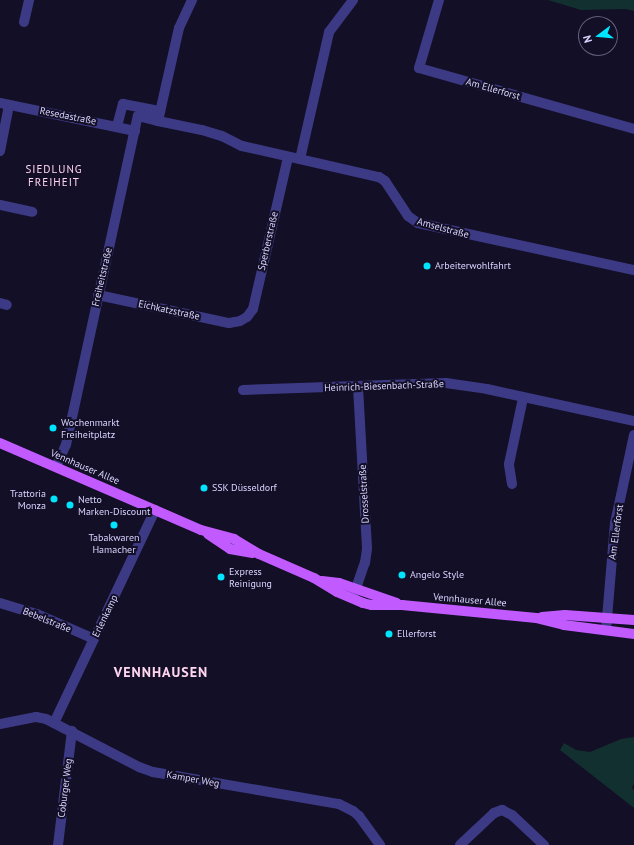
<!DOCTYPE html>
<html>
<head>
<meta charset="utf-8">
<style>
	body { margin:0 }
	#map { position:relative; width:634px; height:845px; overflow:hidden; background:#130f26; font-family:"PT Sans",sans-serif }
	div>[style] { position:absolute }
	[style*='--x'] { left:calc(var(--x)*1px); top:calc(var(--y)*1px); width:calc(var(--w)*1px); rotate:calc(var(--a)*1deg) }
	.green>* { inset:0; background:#12302f }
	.minor>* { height:10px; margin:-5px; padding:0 5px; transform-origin:5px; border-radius:5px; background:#3d3a85 }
	.major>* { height:10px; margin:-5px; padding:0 5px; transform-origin:5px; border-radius:5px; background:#c25bff }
	.dots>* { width:11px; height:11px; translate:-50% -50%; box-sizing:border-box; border:2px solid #130f26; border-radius:50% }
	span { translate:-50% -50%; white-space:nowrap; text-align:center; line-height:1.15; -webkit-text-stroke:4px #130f26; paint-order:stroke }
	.street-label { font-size:10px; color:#d9d4ff }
	.poi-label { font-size:10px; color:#d9d4ff }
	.left { translate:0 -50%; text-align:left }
	.right { translate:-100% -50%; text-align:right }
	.neighbourhood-label { font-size:11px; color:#ffd6f0; letter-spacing:1px }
	.district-label { font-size:14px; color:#ffd6f0; font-weight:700; letter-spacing:1px }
	.north { position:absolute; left:578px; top:16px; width:40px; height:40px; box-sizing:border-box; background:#130f26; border:1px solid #625e7d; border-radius:50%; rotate:254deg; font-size:11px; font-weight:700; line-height:16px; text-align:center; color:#d9d4ff }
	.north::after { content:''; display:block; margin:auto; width:14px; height:18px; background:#00e5ff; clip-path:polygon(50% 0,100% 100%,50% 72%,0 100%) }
</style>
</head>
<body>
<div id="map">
	<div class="green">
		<div style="clip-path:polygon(548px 0,634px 0,634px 11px,626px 9px,581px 10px)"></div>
		<div style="clip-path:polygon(634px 737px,634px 783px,632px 788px,634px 790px,634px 808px,560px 750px,564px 743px,576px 750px,590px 752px,621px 739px)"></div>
	</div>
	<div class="minor">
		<div style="--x:439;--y:0;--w:71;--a:106.4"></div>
		<div style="--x:419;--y:68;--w:223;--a:15.8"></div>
		<div style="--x:24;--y:22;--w:23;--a:-77"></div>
		<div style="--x:0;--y:103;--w:138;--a:11.7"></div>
		<div style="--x:158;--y:121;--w:45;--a:11.6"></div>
		<div style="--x:202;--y:130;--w:21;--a:17"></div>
		<div style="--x:222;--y:136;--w:22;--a:27"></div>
		<div style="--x:242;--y:146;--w:140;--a:12.8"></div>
		<div style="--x:379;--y:177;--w:7;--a:34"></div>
		<div style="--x:385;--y:181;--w:42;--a:56.7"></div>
		<div style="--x:408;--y:216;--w:12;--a:35"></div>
		<div style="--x:418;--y:223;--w:221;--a:12.3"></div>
		<div style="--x:117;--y:126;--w:23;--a:-75"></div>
		<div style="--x:123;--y:104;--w:38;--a:11"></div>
		<div style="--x:0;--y:151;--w:47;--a:-78.9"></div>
		<div style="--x:300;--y:159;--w:130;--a:-77.1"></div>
		<div style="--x:329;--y:32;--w:40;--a:-53"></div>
		<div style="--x:0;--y:205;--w:33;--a:12"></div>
		<div style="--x:98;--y:295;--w:134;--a:12.1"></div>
		<div style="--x:229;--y:323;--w:11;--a:-10"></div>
		<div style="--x:240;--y:321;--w:8;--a:-30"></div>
		<div style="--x:247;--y:317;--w:10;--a:-53"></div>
		<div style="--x:253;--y:309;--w:156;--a:-77"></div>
		<div style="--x:0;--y:303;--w:7;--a:16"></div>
		<div style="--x:243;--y:390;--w:203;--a:-2"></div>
		<div style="--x:446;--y:383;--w:41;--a:8.3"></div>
		<div style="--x:487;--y:389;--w:150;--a:12.3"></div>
		<div style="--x:56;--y:467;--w:24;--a:-66"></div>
		<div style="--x:66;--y:445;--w:337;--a:-77.7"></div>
		<div style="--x:138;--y:116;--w:21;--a:14"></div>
		<div style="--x:158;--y:121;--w:95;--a:-77.3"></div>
		<div style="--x:179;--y:28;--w:31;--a:-65"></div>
		<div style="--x:512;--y:484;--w:20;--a:-99"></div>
		<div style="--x:509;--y:464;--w:67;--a:-78"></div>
		<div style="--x:353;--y:597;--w:36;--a:-71"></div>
		<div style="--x:365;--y:563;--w:15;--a:-82"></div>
		<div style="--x:367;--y:548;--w:161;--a:-93.2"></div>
		<div style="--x:0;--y:603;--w:39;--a:17"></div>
		<div style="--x:37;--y:614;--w:62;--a:23.7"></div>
		<div style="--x:606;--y:630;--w:107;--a:-85.2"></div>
		<div style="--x:615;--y:523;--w:90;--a:-77.8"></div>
		<div style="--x:54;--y:723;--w:236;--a:-64.6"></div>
		<div style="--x:0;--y:724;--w:37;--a:-11"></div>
		<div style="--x:36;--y:717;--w:10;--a:11"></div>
		<div style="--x:46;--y:719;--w:105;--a:27.3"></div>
		<div style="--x:139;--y:767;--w:15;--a:20"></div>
		<div style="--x:153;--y:772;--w:189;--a:9.8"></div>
		<div style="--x:339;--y:804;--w:16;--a:27"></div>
		<div style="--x:353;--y:811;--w:8;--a:40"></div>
		<div style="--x:359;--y:816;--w:36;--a:54"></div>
		<div style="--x:58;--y:845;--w:115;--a:-83"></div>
		<div style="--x:460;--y:845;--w:47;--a:-43.3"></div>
		<div style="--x:494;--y:813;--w:9;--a:-21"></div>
		<div style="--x:502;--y:810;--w:11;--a:27"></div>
		<div style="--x:512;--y:815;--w:44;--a:43.2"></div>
	</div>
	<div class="major">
		<div style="--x:0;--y:443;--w:219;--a:23.4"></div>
		<div style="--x:201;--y:530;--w:34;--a:15"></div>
		<div style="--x:234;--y:539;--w:29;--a:31"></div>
		<div style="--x:259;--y:554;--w:60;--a:23.6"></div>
		<div style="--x:314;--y:578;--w:27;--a:31"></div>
		<div style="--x:337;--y:592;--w:28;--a:23"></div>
		<div style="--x:363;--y:603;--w:9;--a:13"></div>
		<div style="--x:372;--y:605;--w:30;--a:0"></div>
		<div style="--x:402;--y:605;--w:135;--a:5.5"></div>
		<div style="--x:536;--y:618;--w:29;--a:14"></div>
		<div style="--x:564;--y:625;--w:71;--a:7.3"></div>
		<div style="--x:208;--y:534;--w:27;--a:34"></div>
		<div style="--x:230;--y:549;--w:23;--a:10"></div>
		<div style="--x:322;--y:581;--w:17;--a:7"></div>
		<div style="--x:339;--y:583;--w:61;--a:19"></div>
		<div style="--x:542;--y:617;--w:23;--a:-5"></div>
		<div style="--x:565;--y:615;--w:69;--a:4.1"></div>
	</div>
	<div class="dots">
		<div style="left:427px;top:266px;background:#00e5ff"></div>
		<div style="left:53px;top:428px;background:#00e5ff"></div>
		<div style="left:204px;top:488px;background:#00e5ff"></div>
		<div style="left:54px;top:499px;background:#00e5ff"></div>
		<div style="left:70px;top:505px;background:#00e5ff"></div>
		<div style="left:114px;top:525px;background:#00e5ff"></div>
		<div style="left:402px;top:575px;background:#00e5ff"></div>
		<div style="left:221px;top:577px;background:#00e5ff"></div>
		<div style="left:389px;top:634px;background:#00e5ff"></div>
	</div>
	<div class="street-label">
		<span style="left:493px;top:89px;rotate:16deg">Am Ellerforst</span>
		<span style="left:68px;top:116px;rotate:11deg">Resedastraße</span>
		<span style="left:443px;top:228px;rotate:15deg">Amselstraße</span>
		<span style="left:268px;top:241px;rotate:-77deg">Sperberstraße</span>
		<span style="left:102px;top:277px;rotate:-77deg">Freiheitstraße</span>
		<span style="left:169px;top:310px;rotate:12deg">Eichkatzstraße</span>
		<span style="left:384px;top:386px;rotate:-2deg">Heinrich-Biesenbach-Straße</span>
		<span style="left:85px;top:467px;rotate:23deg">Vennhauser Allee</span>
		<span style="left:364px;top:494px;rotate:-93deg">Drosselstraße</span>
		<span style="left:616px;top:532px;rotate:-82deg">Am Ellerforst</span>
		<span style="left:470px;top:600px;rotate:5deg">Vennhauser Allee</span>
		<span style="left:105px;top:616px;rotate:-64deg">Erlenkamp</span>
		<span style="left:47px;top:620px;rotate:22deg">Bebelstraße</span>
		<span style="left:193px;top:779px;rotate:10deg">Kamper Weg</span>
		<span style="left:65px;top:788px;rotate:-83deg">Coburger Weg</span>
	</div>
	<div class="poi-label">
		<span class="left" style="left:435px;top:266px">Arbeiterwohlfahrt</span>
		<span class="left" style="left:61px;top:428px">Wochenmarkt<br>Freiheitplatz</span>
		<span class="left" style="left:212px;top:488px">SSK Düsseldorf</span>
		<span class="right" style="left:46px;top:499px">Trattoria<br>Monza</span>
		<span class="left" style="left:78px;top:505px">Netto<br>Marken-Discount</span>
		<span style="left:114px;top:543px">Tabakwaren<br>Hamacher</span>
		<span class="left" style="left:229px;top:577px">Express<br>Reinigung</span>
		<span class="left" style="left:410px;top:575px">Angelo Style</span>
		<span class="left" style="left:397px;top:634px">Ellerforst</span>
	</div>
	<div class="neighbourhood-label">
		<span style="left:54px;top:176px">SIEDLUNG<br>FREIHEIT</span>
	</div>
	<div class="district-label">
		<span style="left:161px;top:672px">VENNHAUSEN</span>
	</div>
	<div class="north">N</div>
</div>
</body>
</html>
